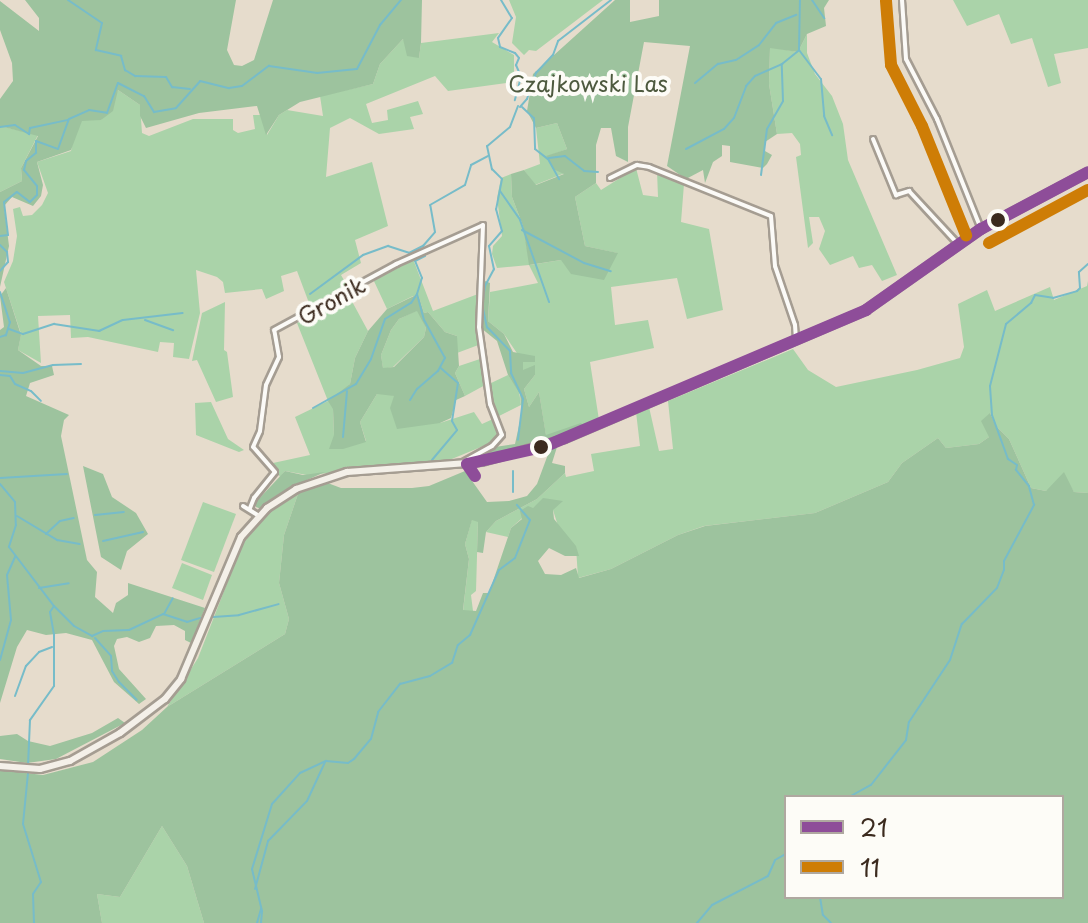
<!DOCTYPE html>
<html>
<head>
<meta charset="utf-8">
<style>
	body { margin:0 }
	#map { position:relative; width:1088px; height:923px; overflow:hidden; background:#e6dccc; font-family:"Playpen Sans",sans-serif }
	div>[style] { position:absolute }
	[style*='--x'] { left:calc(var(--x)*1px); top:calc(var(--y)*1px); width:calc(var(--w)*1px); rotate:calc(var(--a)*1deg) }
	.green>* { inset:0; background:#aad3a9 }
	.forest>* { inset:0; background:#9dc39e }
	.stream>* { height:2px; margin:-1px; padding:0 1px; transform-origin:1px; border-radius:1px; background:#77bcc9 }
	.roads { filter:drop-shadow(2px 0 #a59d92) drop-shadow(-2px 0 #a59d92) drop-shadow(0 2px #a59d92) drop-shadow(0 -2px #a59d92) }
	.minor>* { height:4px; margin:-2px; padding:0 2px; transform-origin:2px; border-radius:2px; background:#fbfaf7 }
	.secondary>* { height:6px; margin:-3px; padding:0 3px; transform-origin:3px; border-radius:3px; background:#f4f0e9 }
	.bus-1>* { height:12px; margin:-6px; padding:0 6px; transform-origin:6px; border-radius:6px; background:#8e4d99 }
	.bus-2>* { height:12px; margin:-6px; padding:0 6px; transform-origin:6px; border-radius:6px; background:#ce7d06 }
	.dots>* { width:22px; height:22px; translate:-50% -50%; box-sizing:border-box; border:4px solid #fdfcf7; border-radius:50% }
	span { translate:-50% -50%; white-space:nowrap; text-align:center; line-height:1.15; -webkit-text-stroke:8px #fdfcf7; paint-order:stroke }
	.park-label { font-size:22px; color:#4e5a3f }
	.street-label { font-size:22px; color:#3b2a1e }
	.legend { position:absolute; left:784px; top:795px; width:280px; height:104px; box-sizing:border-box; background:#fdfcf7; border:2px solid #afa8a0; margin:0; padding:10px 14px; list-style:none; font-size:24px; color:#3b2a1e }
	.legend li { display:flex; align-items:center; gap:16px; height:40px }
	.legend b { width:40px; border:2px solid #afa8a0 }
</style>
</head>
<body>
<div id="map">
	<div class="green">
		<div style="clip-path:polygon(509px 0,603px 0,536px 51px,529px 50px,524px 55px,512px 43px,516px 17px)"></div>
		<div style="clip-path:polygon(953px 0,1088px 0,1088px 48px,1054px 54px,1061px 83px,1048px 87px,1032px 38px,1011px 44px,999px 14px,967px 26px)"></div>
		<div style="clip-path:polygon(499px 33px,492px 42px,514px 55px,514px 82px,448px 91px,435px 76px,366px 104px,372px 123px,388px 120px,387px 110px,418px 101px,423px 114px,410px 117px,414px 129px,379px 134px,350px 118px,330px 128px,326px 177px,372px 162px,388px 226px,355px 240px,361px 263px,341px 275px,349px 289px,312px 311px,297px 271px,281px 276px,284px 291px,266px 299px,262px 289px,225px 293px,223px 282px,217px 277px,196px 270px,200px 313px,189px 359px,173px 357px,174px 343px,160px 342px,158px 352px,88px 337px,71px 338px,70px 315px,38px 316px,41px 363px,18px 350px,21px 334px,4px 282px,13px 261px,17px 236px,13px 209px,20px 207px,23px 216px,32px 215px,42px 205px,48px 193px,37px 162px,71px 151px,75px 131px,82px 120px,101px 120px,118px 90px,140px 105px,142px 133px,149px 136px,193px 119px,233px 119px,233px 130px,238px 133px,255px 129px,253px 115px,263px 115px,267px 135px,279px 115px,287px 110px,323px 116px,320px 96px,373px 84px,380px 64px,403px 39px,419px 58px,421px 43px)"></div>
		<div style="clip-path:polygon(807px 34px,807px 53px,815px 74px,832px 96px,843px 124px,848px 160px,897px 275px,882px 281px,872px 265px,859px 268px,853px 256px,830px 265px,819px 249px,825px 231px,819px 217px,809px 217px,813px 243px,808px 248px,796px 157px,801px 155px,800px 144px,792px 133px,777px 134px,769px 84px,770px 47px,798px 52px)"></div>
		<div style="clip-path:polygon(557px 123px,567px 149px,546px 157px,565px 173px,535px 185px,524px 170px,540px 164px,536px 128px)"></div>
		<div style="clip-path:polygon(0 126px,38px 135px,21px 168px,22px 181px,0 192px)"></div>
		<div style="clip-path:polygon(636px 168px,643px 195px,658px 197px,657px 171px,684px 184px,681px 222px,709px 229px,723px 310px,687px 319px,677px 278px,611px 287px,615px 325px,648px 320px,654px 348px,590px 362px,599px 420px,546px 436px,539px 392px,529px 407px,524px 389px,535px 375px,535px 366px,522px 371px,523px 362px,504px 334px,488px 321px,490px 292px,538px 283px,529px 265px,497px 268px,492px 254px,493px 246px,502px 236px,497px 198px,501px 178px,511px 174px,512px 197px,523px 226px,530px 265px,561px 260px,610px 265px,617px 253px,585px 246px,575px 197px,596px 183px,601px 190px)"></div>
		<div style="clip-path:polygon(413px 259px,433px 311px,478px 294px,481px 344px,457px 353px,457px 336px,445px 332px,428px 312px,424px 313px,419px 297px,413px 296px,387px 309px,373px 279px)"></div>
		<div style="clip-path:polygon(1088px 281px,1088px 493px,1074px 492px,1067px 481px,1046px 491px,1031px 488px,1009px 439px,996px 426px,990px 413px,989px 437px,979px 444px,946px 448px,938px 438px,902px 463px,888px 482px,815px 513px,704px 526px,678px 535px,611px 569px,578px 578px,576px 547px,559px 529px,553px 510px,538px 504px,511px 528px,508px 537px,486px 532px,496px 521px,537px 499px,565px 473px,566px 477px,594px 471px,591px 454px,640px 446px,636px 412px,649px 407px,659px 451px,673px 449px,668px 401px,793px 349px,808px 370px,836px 387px,917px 370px,960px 358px,964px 347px,958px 304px,987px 290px,995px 311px,1050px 287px,1054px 300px,1087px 286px)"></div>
		<div style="clip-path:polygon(348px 294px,368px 331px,355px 358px,350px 384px,333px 409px,334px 435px,366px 441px,360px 422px,377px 394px,387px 392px,440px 423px,474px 412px,482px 424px,493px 419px,500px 434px,498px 440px,442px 463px,307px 475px,285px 471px,280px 477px,273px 463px,310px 455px,295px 417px,328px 401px,297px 323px)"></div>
		<div style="clip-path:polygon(225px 302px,224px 350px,227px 352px,233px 397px,216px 402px,197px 360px,192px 361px,202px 313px)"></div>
		<div style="clip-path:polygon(418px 310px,426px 328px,424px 337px,393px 367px,383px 369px,381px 355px,391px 330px,399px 319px)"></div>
		<div style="clip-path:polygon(483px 358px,487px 384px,465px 396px,455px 373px,459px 366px)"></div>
		<div style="clip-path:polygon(508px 375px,519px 391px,521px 405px,497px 417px,489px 384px)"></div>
		<div style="clip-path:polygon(211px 402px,228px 439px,244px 450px,239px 452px,196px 435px,195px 403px)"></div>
		<div style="clip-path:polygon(299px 491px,284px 535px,279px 583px,289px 619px,285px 634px,167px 707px,198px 658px,242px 545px,260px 521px,281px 501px)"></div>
		<div style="clip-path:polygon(203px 502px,236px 514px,214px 572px,181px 560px)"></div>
		<div style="clip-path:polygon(472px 519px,478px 521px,476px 591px,471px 595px,473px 611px,463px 611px,469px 559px,465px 544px)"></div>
		<div style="clip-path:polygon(182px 563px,212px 575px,203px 600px,172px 588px)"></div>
		<div style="clip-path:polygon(162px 826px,187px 866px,204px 923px,102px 923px,97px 894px,120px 897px)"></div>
	</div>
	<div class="forest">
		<div style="clip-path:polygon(25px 0,236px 0,227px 50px,234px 65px,242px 66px,254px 60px,273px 0,422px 0,421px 43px,419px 58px,407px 56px,403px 39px,380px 64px,373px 84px,300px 102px,279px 115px,266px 135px,257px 106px,199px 113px,146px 128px,140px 116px,140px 105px,118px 90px,113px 111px,101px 120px,82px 121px,71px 150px,37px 162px,43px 185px,41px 196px,33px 206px,12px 197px,4px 206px,9px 246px,0 287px,0 192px,22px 181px,21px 168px,38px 136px,0 126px,0 99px,13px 81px,12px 63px,0 30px,0 1px,39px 31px,39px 18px)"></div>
		<div style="clip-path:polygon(615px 0,630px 0,630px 22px,659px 16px,659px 0,829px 0,824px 8px,826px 26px,807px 34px,798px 52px,770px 48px,769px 84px,777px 134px,765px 142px,765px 151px,772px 155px,767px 164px,763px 168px,730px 162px,730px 146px,722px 145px,722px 156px,713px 162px,705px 183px,703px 170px,686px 179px,667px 166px,690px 46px,644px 42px,628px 127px,628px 162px,616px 156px,611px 128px,601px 128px,596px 145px,596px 183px,575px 197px,585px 246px,618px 253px,604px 280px,571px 274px,561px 260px,529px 265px,523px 226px,512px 197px,511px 174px,524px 170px,536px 185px,564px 174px,553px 169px,546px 156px,567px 149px,557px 123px,536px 128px,527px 111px,533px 74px)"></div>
		<div style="clip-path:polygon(485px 281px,490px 283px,488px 321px,504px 334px,513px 352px,535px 356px,535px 362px,523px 362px,523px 370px,535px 365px,535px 375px,524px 389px,529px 407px,539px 392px,546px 435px,581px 423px,584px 427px,532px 448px,469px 460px,495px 447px,515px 444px,522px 412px,520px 394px,508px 375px,497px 341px,481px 328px)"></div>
		<div style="clip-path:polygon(6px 288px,21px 335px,18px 350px,41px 366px,52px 366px,54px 375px,30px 383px,26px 396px,69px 415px,64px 420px,61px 436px,87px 560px,97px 572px,95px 597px,113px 613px,116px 603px,128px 595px,128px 583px,205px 608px,191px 643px,185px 640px,185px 631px,174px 625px,156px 626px,150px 638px,139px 642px,127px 637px,117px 639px,114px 646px,119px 669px,146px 699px,139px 704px,114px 682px,92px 640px,66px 633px,46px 635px,27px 630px,17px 647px,0 703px,0 330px,4px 327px,0 296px)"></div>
		<div style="clip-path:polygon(evenodd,414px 296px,419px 297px,424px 313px,428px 312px,445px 332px,457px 336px,459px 366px,455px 373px,465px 396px,456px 400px,451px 418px,440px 423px,397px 429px,390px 408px,394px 396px,377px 394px,360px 422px,366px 442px,343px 449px,329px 449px,334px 435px,333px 409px,328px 401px,350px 384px,355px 358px,368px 331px,387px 309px,414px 296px,417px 311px,426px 328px,424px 337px,394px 367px,383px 368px,381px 355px,391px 330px,399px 319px,417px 311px)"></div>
		<div style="clip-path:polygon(evenodd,990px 413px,996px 426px,1009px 439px,1031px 488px,1046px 491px,1064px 472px,1074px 492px,1088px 493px,1088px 923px,204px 923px,187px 866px,162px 826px,120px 897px,97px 894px,102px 923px,0 923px,0 770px,43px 775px,93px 762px,142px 730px,167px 707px,285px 634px,289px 619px,279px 583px,284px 535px,299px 491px,325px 482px,341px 488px,412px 488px,429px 486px,465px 471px,487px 502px,509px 501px,527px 496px,537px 484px,550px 449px,557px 447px,552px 463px,565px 466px,565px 473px,537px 499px,496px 521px,486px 532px,483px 553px,477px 552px,478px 522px,472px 520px,465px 544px,469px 559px,463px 610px,476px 611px,483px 593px,489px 593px,511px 528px,522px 519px,520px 511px,528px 506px,533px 508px,543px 498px,563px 501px,553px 510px,554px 519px,576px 546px,579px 556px,565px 556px,549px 548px,538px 561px,545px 574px,561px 575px,576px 568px,579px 578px,611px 569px,678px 535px,705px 526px,815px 513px,888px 482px,902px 463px,938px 438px,946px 448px,979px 444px,989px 437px,981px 421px,990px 413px,786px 797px,1062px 797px,1062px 897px,786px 897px,786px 797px)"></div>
		<div style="clip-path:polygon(83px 466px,103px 474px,112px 497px,136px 513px,148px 534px,127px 551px,121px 570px,101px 557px)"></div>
		<div style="clip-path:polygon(285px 471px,303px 475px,325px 472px,289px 488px,261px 509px,256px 507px,255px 503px)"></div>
		<div style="clip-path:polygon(118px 718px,125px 723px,56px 759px,27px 763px,0 759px,0 736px,17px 734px,28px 741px,50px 746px,92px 733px)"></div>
	</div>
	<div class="stream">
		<div style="--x:68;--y:0;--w:41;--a:34.1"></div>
		<div style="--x:102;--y:23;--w:28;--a:103"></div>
		<div style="--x:96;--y:50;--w:26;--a:13"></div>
		<div style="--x:121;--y:56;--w:15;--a:74"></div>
		<div style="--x:125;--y:70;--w:12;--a:31"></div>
		<div style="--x:135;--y:76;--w:31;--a:2"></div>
		<div style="--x:166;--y:77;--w:12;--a:59"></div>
		<div style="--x:172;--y:87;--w:18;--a:6"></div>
		<div style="--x:501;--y:0;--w:21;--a:59"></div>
		<div style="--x:512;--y:18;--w:24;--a:125"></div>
		<div style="--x:498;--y:38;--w:9;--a:77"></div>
		<div style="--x:500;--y:47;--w:16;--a:22"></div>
		<div style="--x:515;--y:53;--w:6;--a:51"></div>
		<div style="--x:519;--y:58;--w:8;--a:113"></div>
		<div style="--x:516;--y:65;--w:13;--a:67"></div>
		<div style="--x:521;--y:77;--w:24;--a:105"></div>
		<div style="--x:812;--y:0;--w:22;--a:56"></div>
		<div style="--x:799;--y:50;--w:36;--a:53"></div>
		<div style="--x:821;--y:79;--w:37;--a:85"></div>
		<div style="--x:824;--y:116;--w:21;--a:67"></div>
		<div style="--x:695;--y:83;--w:30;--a:-40"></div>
		<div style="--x:718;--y:64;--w:18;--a:-13"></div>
		<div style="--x:736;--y:60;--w:27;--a:-33"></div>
		<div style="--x:759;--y:45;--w:28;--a:-52"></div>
		<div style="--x:776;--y:23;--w:22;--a:-22"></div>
		<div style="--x:518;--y:106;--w:22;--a:111"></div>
		<div style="--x:510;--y:127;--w:30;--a:140"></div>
		<div style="--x:487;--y:146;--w:24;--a:78"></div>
		<div style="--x:492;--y:169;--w:14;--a:45"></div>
		<div style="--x:502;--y:179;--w:31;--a:101"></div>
		<div style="--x:496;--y:209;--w:23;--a:75"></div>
		<div style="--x:502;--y:231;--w:20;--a:131"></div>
		<div style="--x:489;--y:246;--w:24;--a:78"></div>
		<div style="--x:494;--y:269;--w:19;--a:118"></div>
		<div style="--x:485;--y:286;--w:18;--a:99"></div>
		<div style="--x:482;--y:304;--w:24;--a:78"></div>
		<div style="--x:487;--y:327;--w:33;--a:46"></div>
		<div style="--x:510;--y:351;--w:22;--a:87"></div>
		<div style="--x:511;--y:373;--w:29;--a:65"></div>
		<div style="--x:523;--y:399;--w:41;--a:97"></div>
		<div style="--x:520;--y:107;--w:11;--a:-49"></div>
		<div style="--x:527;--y:99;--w:28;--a:-71"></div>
		<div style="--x:536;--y:73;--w:25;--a:-47"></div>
		<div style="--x:553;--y:55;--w:15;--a:-70"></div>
		<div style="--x:558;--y:41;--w:67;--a:-37.7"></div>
		<div style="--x:522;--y:107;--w:16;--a:43"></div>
		<div style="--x:534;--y:118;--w:31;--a:88"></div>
		<div style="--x:535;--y:149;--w:16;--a:38"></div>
		<div style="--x:548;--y:159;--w:23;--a:61"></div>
		<div style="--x:0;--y:127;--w:15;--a:-8"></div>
		<div style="--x:15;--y:125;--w:17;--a:33"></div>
		<div style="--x:29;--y:134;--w:6;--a:-81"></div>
		<div style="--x:30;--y:128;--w:39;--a:-12"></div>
		<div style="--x:686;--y:149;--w:43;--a:-27.8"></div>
		<div style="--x:724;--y:129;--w:15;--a:-48"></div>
		<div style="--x:734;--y:118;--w:34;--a:-69"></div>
		<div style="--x:746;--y:86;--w:13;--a:-48"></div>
		<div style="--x:755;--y:76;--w:30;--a:-24"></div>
		<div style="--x:549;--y:158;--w:16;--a:-7"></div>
		<div style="--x:565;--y:156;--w:24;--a:38"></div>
		<div style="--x:584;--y:171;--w:14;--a:4"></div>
		<div style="--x:761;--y:175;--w:46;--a:-82.6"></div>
		<div style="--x:767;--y:129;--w:32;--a:-60"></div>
		<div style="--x:783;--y:101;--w:37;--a:-92"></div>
		<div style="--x:782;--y:64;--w:22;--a:-39"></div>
		<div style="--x:799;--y:50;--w:50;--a:-88.9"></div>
		<div style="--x:500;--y:191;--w:35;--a:55"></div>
		<div style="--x:520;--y:220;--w:87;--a:70.5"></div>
		<div style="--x:522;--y:230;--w:70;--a:28"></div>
		<div style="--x:584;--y:263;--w:28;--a:17"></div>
		<div style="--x:0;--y:236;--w:8;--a:-7"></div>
		<div style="--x:8;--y:235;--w:33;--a:-97"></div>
		<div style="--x:4;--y:202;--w:16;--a:-38"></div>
		<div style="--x:17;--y:192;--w:16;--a:38"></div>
		<div style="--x:30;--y:202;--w:10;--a:-45"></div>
		<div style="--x:37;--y:195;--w:9;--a:-90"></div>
		<div style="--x:37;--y:186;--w:21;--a:-129"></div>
		<div style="--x:24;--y:170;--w:9;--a:-77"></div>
		<div style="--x:26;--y:161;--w:13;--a:-39"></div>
		<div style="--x:36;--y:153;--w:12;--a:-90"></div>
		<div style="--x:36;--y:141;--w:23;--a:20"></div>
		<div style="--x:58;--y:149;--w:32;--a:-70"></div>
		<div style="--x:69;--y:119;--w:22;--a:-24"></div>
		<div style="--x:89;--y:110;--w:18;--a:9"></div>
		<div style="--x:107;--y:113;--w:32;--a:-70"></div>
		<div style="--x:118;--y:83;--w:29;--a:27"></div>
		<div style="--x:144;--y:96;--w:19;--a:58"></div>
		<div style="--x:154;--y:112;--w:22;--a:-10"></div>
		<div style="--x:176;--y:108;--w:36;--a:-48"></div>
		<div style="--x:200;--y:81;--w:30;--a:14"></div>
		<div style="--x:229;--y:88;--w:13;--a:-9"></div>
		<div style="--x:242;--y:86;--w:34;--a:-37"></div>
		<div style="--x:269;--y:66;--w:49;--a:8.3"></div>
		<div style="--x:317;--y:73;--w:40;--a:-5.7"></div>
		<div style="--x:357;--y:69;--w:50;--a:-62.4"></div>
		<div style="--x:380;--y:25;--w:33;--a:-50"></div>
		<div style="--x:0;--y:245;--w:10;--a:45"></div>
		<div style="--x:7;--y:252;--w:10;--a:84"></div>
		<div style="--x:8;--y:262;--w:12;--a:132"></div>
		<div style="--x:0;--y:292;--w:32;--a:72"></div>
		<div style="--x:10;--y:322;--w:14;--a:107"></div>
		<div style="--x:6;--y:335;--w:6;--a:162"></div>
		<div style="--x:310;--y:294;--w:66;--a:-36.3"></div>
		<div style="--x:363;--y:255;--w:27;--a:-20"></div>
		<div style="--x:388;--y:246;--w:22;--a:18"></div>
		<div style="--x:409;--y:253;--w:16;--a:-27"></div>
		<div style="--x:423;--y:246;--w:18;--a:-49"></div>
		<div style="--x:435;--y:232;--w:27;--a:-100"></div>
		<div style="--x:430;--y:205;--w:40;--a:-29.7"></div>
		<div style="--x:465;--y:185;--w:21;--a:-73"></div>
		<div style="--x:471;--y:165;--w:19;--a:-28"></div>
		<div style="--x:145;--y:320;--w:30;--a:20"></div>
		<div style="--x:9;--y:329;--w:15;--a:20"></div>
		<div style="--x:23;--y:334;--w:33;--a:-18"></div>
		<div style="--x:54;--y:324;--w:46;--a:8.8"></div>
		<div style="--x:99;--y:331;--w:26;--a:-25"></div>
		<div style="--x:123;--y:320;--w:60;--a:-6.7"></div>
		<div style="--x:0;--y:371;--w:23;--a:5"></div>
		<div style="--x:23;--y:373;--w:31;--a:-15"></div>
		<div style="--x:53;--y:365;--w:28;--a:-2"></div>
		<div style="--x:0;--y:375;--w:10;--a:6"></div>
		<div style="--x:10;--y:376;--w:9;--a:58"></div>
		<div style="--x:15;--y:384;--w:17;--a:24"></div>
		<div style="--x:31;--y:391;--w:14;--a:45"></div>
		<div style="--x:410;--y:400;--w:13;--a:-58"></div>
		<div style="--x:417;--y:389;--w:28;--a:-41"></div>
		<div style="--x:438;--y:371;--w:15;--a:-62"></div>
		<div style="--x:445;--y:358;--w:43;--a:-118.9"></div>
		<div style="--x:424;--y:320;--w:27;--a:-105"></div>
		<div style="--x:417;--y:294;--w:17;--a:-73"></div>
		<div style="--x:422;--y:278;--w:18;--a:-112"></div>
		<div style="--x:415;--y:261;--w:11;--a:-27"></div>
		<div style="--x:425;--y:256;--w:5;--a:-101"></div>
		<div style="--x:313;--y:408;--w:49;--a:-29.2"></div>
		<div style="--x:356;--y:384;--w:29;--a:-59"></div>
		<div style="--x:371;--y:359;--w:42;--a:-70.7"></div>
		<div style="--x:385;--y:319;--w:31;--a:-32"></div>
		<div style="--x:411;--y:303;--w:11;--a:-56"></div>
		<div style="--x:343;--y:437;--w:46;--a:-85"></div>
		<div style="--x:432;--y:460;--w:39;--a:-50"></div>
		<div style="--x:457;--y:430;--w:10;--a:-119"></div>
		<div style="--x:452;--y:421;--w:38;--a:-81"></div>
		<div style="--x:458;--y:383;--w:23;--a:-139"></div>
		<div style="--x:0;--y:478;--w:67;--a:-3.4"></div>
		<div style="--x:0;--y:484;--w:23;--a:50"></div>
		<div style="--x:15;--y:502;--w:23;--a:88"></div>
		<div style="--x:16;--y:525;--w:23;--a:108"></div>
		<div style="--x:9;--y:547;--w:74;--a:52.7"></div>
		<div style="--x:54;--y:606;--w:7;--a:124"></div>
		<div style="--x:50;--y:612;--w:22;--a:80"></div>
		<div style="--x:54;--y:634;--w:52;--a:90"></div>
		<div style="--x:54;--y:686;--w:42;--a:125.2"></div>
		<div style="--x:30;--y:720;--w:45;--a:92.5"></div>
		<div style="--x:513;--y:492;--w:21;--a:-90"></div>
		<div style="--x:95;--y:515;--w:29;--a:-6"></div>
		<div style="--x:17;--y:516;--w:47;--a:31"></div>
		<div style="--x:57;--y:540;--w:23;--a:10"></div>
		<div style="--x:46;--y:534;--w:19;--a:-43"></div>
		<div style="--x:60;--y:521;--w:14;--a:-12"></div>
		<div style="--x:103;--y:541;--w:41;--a:-12.7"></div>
		<div style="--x:39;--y:588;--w:30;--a:-9"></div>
		<div style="--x:54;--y:606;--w:28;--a:45"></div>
		<div style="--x:74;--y:626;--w:21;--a:29"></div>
		<div style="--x:92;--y:636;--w:12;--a:-24"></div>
		<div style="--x:103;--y:631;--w:26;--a:-2"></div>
		<div style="--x:129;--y:630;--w:38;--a:-25"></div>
		<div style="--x:163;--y:614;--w:25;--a:18"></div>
		<div style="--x:187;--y:622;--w:14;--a:-17"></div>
		<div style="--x:164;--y:614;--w:18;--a:-61"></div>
		<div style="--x:213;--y:617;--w:26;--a:-4"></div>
		<div style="--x:239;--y:615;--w:41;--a:-15.4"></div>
		<div style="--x:95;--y:638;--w:24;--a:48"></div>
		<div style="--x:111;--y:656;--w:15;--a:86"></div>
		<div style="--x:112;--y:671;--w:13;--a:58"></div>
		<div style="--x:119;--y:682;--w:25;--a:45"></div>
		<div style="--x:0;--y:660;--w:41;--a:-74.6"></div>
		<div style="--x:11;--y:620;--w:45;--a:-95.1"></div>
		<div style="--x:7;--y:575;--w:20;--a:-66"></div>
		<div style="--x:15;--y:696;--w:32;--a:-70"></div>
		<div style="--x:26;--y:666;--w:19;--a:-47"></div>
		<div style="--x:39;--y:652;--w:14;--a:-21"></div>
		<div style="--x:28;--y:773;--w:51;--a:95.6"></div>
		<div style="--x:23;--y:824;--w:61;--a:72.8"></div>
		<div style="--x:41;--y:882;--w:14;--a:124"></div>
		<div style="--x:33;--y:894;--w:29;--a:88"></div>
		<div style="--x:849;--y:797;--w:25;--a:-29"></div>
		<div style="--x:871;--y:785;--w:57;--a:-52.1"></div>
		<div style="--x:906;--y:740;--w:18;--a:-81"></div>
		<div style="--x:909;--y:722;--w:74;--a:-56.5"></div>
		<div style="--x:950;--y:660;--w:38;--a:-72"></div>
		<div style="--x:962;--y:624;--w:50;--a:-45.8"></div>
		<div style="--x:997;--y:588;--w:19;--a:-69"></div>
		<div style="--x:1004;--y:570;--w:9;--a:-90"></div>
		<div style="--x:1004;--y:561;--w:64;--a:-61.8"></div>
		<div style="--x:1034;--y:505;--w:20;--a:-105"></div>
		<div style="--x:1029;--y:486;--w:21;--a:-129"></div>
		<div style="--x:1016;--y:470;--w:5;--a:-79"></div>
		<div style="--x:1017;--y:465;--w:11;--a:-146"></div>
		<div style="--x:1008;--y:459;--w:47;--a:-110"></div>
		<div style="--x:992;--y:415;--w:29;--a:-94"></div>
		<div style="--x:990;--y:386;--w:64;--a:-75.5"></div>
		<div style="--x:1006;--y:324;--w:33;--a:-40"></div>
		<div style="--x:1031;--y:303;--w:9;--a:-63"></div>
		<div style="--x:1035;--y:295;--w:18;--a:9"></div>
		<div style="--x:1053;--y:298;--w:25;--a:-16"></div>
		<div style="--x:1077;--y:291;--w:4;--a:-45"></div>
		<div style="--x:1080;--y:288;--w:16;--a:-94"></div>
		<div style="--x:1079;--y:272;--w:12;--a:-42"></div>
		<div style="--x:255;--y:889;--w:50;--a:-74.8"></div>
		<div style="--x:268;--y:841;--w:56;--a:-45.7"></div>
		<div style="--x:307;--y:801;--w:43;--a:-65.2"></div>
		<div style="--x:820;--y:897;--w:18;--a:81"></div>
		<div style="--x:823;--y:915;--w:11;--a:45"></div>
		<div style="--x:257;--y:923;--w:15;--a:-74"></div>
		<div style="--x:261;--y:923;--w:12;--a:-85"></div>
		<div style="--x:262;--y:911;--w:43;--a:-103.4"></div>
		<div style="--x:252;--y:869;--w:68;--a:-72.9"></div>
		<div style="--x:272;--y:804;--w:42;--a:-47.9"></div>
		<div style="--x:300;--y:773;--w:29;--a:-25"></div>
		<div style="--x:326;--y:761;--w:22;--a:5"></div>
		<div style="--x:348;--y:763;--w:7;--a:-34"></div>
		<div style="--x:354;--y:759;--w:26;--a:-50"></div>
		<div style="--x:371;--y:739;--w:28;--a:-75"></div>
		<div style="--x:378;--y:712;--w:36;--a:-52"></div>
		<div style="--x:400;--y:684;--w:31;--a:-15"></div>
		<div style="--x:430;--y:676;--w:26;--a:-31"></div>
		<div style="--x:452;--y:663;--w:19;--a:-72"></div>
		<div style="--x:458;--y:645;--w:16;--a:-40"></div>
		<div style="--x:470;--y:635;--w:71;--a:-66"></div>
		<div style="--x:499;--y:570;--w:20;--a:-37"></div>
		<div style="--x:515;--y:558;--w:41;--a:-68.5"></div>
		<div style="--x:530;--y:520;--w:20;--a:-131"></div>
		<div style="--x:697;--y:923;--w:23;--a:-50"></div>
		<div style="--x:712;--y:905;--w:63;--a:-27.4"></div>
		<div style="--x:768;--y:876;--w:17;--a:-66"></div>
		<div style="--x:775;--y:860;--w:13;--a:-29"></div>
	</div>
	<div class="roads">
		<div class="minor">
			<div style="--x:902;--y:0;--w:59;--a:86.1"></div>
			<div style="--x:906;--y:59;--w:68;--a:62.7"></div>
			<div style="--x:937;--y:119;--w:118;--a:68.2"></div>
			<div style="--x:873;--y:139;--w:61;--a:67.7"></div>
			<div style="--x:896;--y:195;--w:14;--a:-17"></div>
			<div style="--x:909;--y:191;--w:72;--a:47.2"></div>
			<div style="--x:610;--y:178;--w:30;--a:-26"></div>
			<div style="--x:637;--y:165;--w:12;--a:9"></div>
			<div style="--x:649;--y:167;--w:131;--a:21.9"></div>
			<div style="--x:771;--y:216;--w:50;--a:85.4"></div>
			<div style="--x:775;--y:266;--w:62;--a:71.3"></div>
			<div style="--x:795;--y:325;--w:15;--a:86"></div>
			<div style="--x:243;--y:506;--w:19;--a:32"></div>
			<div style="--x:250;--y:508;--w:11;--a:-68"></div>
			<div style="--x:254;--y:498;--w:33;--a:-51"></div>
			<div style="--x:275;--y:472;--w:33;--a:-131"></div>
			<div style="--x:253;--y:447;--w:17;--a:-66"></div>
			<div style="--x:260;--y:431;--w:46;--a:-82.6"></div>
			<div style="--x:266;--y:385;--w:31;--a:-65"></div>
			<div style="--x:279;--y:357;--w:27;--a:-100"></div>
			<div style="--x:274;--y:330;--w:139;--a:-28.4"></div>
			<div style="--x:396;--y:264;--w:95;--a:-24.1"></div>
			<div style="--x:483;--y:225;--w:102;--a:92.2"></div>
			<div style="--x:479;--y:327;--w:78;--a:81.9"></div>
			<div style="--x:490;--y:404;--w:33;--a:69"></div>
			<div style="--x:502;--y:435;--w:15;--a:132"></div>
			<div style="--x:492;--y:446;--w:33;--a:151"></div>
		</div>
		<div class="secondary">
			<div style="--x:0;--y:766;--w:40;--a:4.3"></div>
			<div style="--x:40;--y:769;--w:31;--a:-15"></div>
			<div style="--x:70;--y:761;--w:57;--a:-29.2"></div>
			<div style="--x:120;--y:733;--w:56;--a:-37.1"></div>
			<div style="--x:165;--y:699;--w:26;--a:-51"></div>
			<div style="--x:181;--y:679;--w:154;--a:-67.1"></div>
			<div style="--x:241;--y:537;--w:39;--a:-48"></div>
			<div style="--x:267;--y:508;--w:35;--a:-33"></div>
			<div style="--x:296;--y:489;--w:54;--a:-18.4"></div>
			<div style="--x:347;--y:472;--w:134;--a:-4.3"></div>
			<div style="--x:481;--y:462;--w:86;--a:-15.5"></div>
			<div style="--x:564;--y:439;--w:328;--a:-23.1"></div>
			<div style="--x:866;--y:310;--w:141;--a:-35.2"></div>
			<div style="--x:981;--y:229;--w:121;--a:-28"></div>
		</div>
	</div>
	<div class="bus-1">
		<div style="--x:475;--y:476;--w:14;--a:-124"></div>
		<div style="--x:467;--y:464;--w:81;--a:-12.8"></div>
		<div style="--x:546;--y:446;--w:348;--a:-23"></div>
		<div style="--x:866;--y:310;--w:141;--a:-35.2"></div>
		<div style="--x:981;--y:229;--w:121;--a:-28"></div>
	</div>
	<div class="bus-2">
		<div style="--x:886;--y:1;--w:64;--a:85.5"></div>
		<div style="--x:891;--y:65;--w:68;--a:63.1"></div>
		<div style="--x:922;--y:126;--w:118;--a:68"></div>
		<div style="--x:989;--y:243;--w:112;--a:-28.2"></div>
	</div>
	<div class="dots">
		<div style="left:998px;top:220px;background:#3b2a1e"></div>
		<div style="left:541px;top:447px;background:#3b2a1e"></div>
	</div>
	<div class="park-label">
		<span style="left:588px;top:83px">Czajkowski Las</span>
	</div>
	<div class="street-label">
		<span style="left:331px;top:300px;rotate:-29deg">Gronik</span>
	</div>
	<ul class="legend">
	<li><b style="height:10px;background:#8e4d99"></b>21</li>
	<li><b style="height:10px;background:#ce7d06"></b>11</li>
	</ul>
</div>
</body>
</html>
